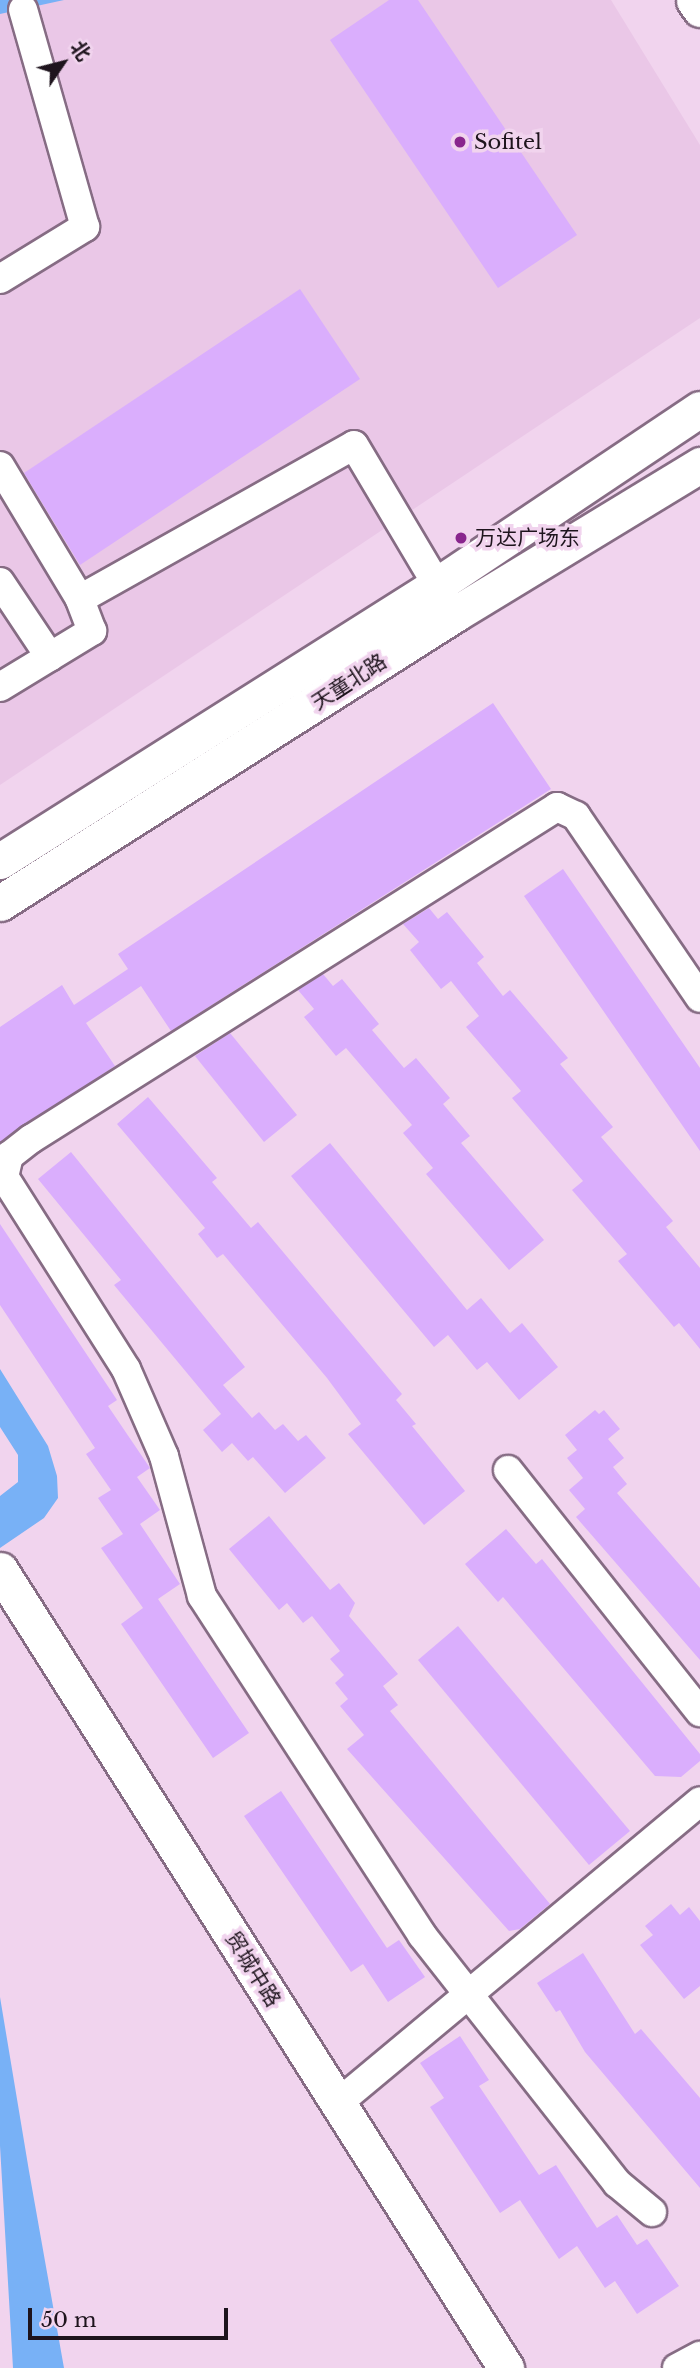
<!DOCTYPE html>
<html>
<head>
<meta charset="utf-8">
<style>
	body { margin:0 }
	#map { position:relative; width:700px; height:2368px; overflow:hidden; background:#f1d4ee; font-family:"Libre Baskerville","Noto Sans SC",serif }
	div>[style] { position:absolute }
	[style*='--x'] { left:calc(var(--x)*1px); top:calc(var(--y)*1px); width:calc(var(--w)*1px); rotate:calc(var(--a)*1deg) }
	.built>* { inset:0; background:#eac7e7 }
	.water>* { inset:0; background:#78b1f6 }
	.building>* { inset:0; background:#daaefd }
	.roads { filter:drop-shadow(2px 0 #866c84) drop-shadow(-2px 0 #866c84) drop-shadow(0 2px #866c84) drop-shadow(0 -2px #866c84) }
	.minor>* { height:28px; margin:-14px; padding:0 14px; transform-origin:14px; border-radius:14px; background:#fff }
	.major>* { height:35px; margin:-17.5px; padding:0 17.5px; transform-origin:17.5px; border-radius:17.5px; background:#fff }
	.dots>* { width:19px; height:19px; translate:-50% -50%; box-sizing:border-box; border:4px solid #f1d4ee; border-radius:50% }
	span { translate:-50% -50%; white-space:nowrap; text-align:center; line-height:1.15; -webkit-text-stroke:7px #f1d4ee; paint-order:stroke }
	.poi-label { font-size:21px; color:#1e141d }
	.left { translate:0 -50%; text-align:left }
	.street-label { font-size:21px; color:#1e141d }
	.north { position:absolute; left:28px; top:28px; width:70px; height:70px; -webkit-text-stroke:5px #f1d4ee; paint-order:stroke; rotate:55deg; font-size:19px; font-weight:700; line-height:28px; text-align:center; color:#1e141d }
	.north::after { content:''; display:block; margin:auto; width:24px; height:32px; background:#1e141d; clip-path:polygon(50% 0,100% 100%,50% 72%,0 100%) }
	.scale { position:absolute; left:28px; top:2308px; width:200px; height:32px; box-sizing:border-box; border:4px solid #1e141d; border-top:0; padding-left:9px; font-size:21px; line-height:24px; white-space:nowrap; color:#1e141d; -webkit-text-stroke:5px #f1d4ee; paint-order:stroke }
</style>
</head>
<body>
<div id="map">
	<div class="built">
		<div style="clip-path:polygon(0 0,611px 0,700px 145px,700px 318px,0 785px)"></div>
	</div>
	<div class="water">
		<div style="clip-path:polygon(0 0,64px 0,0 14px)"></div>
		<div style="clip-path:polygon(0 1369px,48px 1446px,57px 1476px,58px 1498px,44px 1518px,0 1548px,0 1496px,18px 1482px,18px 1455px,0 1427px)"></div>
		<div style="clip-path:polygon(0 1997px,29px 2171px,64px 2368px,13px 2368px,0 2146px)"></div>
	</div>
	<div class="building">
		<div style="clip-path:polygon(389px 0,418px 0,577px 235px,498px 288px,330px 40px)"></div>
		<div style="clip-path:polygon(300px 289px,360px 379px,80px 565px,24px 473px)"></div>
		<div style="clip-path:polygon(493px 703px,551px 789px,171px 1031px,141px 986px,86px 1023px,115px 1066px,0 1142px,0 1027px,62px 985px,74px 1005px,128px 969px,118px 954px)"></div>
		<div style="clip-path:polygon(563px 869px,700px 1068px,700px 1151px,524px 896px)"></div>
		<div style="clip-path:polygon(429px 908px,438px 919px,447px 912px,484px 957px,477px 963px,503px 996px,510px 990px,568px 1058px,560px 1064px,613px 1127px,601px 1137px,673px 1221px,666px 1227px,700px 1268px,700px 1349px,679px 1323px,674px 1327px,618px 1261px,627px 1254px,572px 1190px,583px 1181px,512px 1098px,521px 1091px,466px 1027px,479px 1016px,451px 981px,441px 989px,410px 950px,419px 942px,403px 924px)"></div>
		<div style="clip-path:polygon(323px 974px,333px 986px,342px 979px,379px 1024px,372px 1030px,404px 1068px,416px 1058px,450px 1098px,443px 1104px,470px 1136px,461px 1143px,544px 1240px,509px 1270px,426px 1174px,433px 1168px,403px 1133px,412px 1125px,346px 1048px,336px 1056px,304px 1017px,314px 1009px,298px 990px)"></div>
		<div style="clip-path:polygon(230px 1033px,297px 1115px,264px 1142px,195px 1056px)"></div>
		<div style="clip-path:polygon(148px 1097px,217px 1178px,212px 1182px,251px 1228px,258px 1222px,402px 1394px,396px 1400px,416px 1424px,412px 1426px,465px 1491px,424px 1525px,348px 1434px,361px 1424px,327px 1378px,223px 1254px,217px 1258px,198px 1234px,205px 1228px,117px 1124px)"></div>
		<div style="clip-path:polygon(330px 1143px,467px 1310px,481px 1298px,510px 1333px,522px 1323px,558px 1367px,519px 1400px,487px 1362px,477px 1370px,448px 1335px,434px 1347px,291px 1176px)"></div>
		<div style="clip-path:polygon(71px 1152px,245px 1367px,223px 1385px,252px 1418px,259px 1412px,275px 1430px,283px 1424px,298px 1441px,306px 1435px,326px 1458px,285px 1493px,253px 1457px,248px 1461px,232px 1443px,222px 1452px,203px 1430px,221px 1414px,114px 1285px,121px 1280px,38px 1179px)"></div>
		<div style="clip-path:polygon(0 1224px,117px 1400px,108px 1406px,150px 1468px,137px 1477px,160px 1510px,140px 1524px,180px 1584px,158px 1599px,249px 1733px,213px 1758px,121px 1624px,143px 1608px,101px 1548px,123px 1534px,98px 1498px,111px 1490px,86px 1454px,95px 1448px,0 1305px)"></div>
		<div style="clip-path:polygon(595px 1410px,599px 1414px,604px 1410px,620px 1429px,608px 1439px,624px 1458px,613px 1467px,627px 1484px,617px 1493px,700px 1588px,700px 1660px,576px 1517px,585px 1509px,569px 1490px,583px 1478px,567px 1458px,577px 1450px,565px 1435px)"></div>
		<div style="clip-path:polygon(269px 1516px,330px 1590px,339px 1583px,355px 1603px,349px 1616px,398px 1674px,383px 1686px,398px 1705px,390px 1711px,550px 1904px,520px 1929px,509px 1931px,347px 1749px,364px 1735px,340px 1706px,348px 1699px,335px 1683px,344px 1675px,330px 1659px,340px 1651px,312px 1616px,303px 1623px,287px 1603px,279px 1610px,229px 1549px)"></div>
		<div style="clip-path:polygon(506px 1529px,536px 1564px,542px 1559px,700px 1754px,700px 1761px,681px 1777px,655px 1776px,503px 1597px,498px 1602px,465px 1564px)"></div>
		<div style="clip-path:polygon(458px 1626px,630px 1831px,589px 1865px,418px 1660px)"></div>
		<div style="clip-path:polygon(281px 1791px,387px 1948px,399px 1940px,425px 1977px,388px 2002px,363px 1964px,351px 1972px,244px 1816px)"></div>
		<div style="clip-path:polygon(671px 1904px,680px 1915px,689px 1907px,700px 1921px,700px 1986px,684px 1999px,640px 1945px,653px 1935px,645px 1926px)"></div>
		<div style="clip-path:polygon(583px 1953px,635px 2034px,641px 2029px,700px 2098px,700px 2188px,585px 2052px,560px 2010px,556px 2012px,537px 1983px)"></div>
		<div style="clip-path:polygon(460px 2036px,489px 2080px,479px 2086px,539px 2175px,556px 2165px,597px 2228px,617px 2215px,637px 2245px,647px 2239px,679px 2286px,637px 2314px,615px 2281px,605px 2288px,577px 2246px,559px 2259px,520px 2200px,500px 2213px,430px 2107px,444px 2098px,420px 2063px)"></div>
	</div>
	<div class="roads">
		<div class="minor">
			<div style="--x:0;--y:279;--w:100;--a:-31.5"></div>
			<div style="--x:85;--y:227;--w:226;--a:-105.9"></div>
			<div style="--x:0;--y:466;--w:155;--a:59"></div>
			<div style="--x:80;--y:599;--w:314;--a:-29.3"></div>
			<div style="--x:354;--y:445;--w:184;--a:59.3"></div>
			<div style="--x:0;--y:582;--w:90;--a:56.3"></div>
			<div style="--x:0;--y:687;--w:108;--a:-31.3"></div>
			<div style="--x:92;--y:631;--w:34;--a:-111"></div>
			<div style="--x:508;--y:1470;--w:309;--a:51.6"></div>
			<div style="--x:338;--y:2103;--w:471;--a:-39.8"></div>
			<div style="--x:652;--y:2212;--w:45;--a:-140.4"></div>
			<div style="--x:617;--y:2183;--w:315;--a:-128.2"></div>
			<div style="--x:422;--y:1935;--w:404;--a:-123"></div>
			<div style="--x:202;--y:1596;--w:145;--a:-105.2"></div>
			<div style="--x:164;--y:1456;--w:95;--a:-113.6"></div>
			<div style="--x:126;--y:1369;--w:227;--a:-122.4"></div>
			<div style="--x:4;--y:1177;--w:22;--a:-77"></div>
			<div style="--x:9;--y:1156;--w:28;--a:-38"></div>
			<div style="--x:31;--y:1139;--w:622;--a:-32.26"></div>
			<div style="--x:557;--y:807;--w:21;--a:25"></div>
			<div style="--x:576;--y:816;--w:220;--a:55.7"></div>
			<div style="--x:677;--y:2368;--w:26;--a:-28"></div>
		</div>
		<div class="major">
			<div style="--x:694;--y:0;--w:11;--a:56"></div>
			<div style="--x:0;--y:861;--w:517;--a:-32.28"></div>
			<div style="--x:437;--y:585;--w:316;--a:-33.8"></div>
			<div style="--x:0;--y:903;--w:539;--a:-32.42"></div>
			<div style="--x:455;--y:614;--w:287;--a:-31.3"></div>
			<div style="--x:0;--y:1570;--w:945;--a:57.62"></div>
		</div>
	</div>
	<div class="dots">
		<div style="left:460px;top:142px;background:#89258d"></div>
		<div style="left:461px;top:538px;background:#89258d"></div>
	</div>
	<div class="poi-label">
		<span class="left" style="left:474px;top:142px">Sofitel</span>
		<span class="left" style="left:475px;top:538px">万达广场东</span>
	</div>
	<div class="street-label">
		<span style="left:349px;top:682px;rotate:-33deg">天童北路</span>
		<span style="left:253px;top:1969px;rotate:58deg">贸城中路</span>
	</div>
	<div class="north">北</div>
	<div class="scale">50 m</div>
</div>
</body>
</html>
